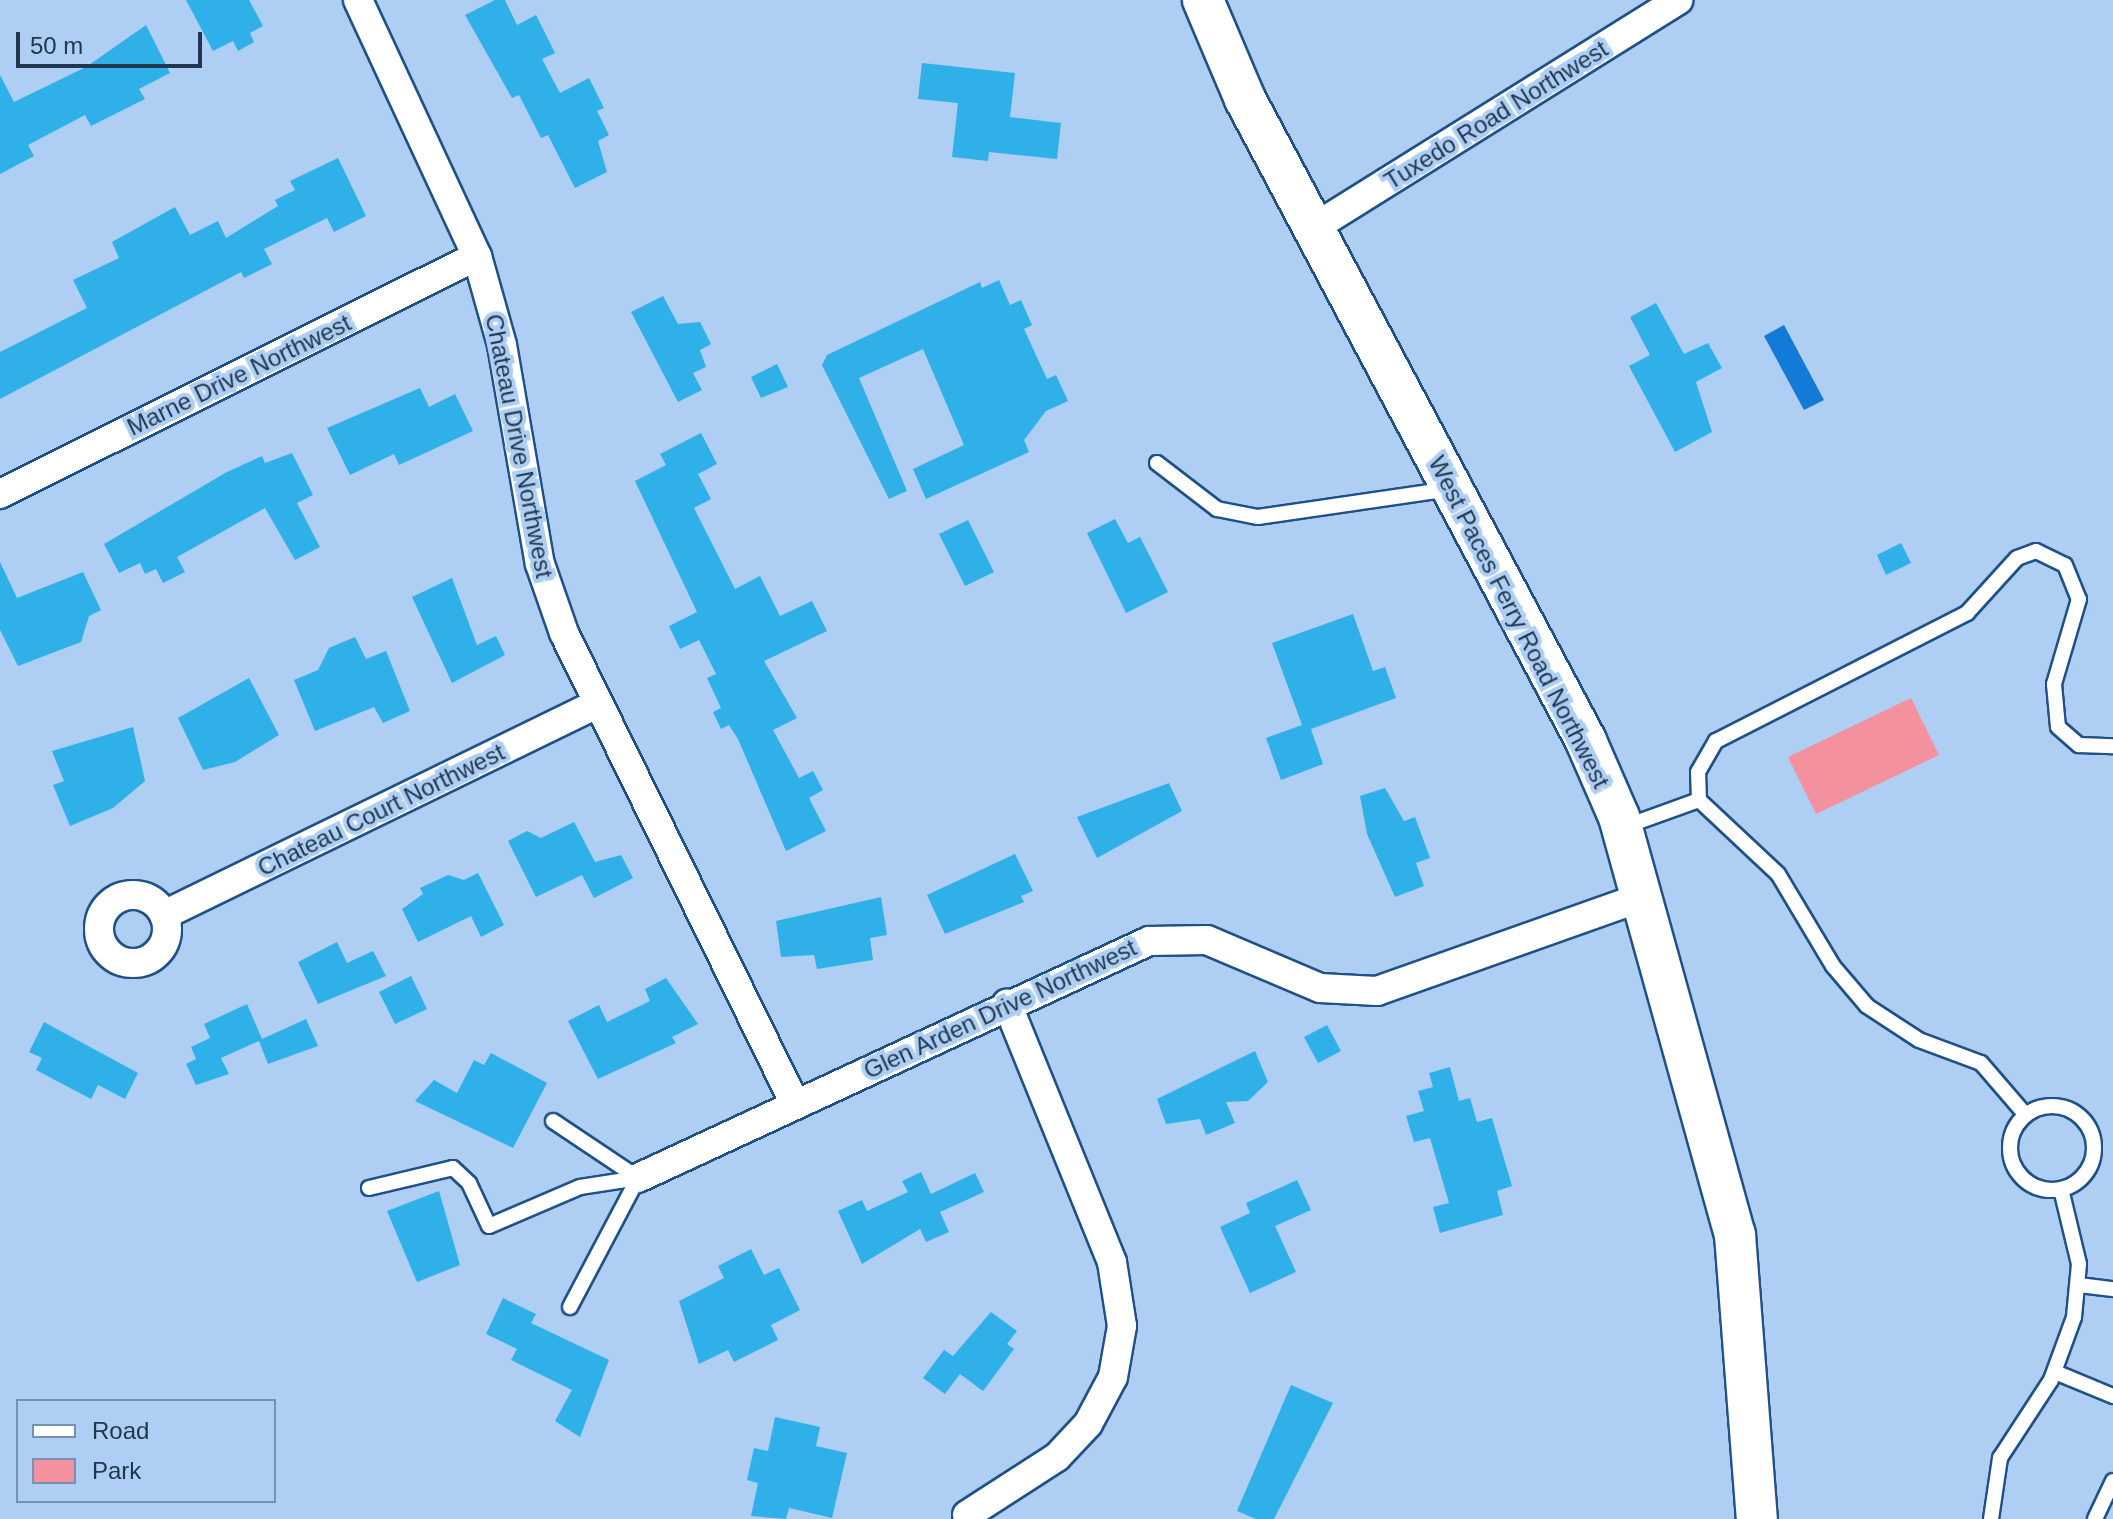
<!DOCTYPE html>
<html>
<head>
<meta charset="utf-8">
<style>
	body { margin:0 }
	#map { position:relative; width:2113px; height:1519px; overflow:hidden; background:#aecef3; font-family:Helvetica,sans-serif }
	div>[style] { position:absolute }
	[style*='--x'] { left:calc(var(--x)*1px); top:calc(var(--y)*1px); width:calc(var(--w)*1px); rotate:calc(var(--a)*1deg) }
	.green>* { inset:0; background:#f3929e }
	.water>* { inset:0; background:#137ad7 }
	.building>* { inset:0; background:#2fb0e8 }
	.roads { filter:drop-shadow(2px 0 #1f5187) drop-shadow(-2px 0 #1f5187) drop-shadow(0 2px #1f5187) drop-shadow(0 -2px #1f5187) }
	.lane>* { height:14px; margin:-7px; padding:0 7px; transform-origin:7px; border-radius:7px; background:#fff }
	.lane>.ring { margin:-7px; padding:0; box-sizing:content-box; background:none; border:14px solid #fff; border-radius:50% }
	.street>* { height:28px; margin:-14px; padding:0 14px; transform-origin:14px; border-radius:14px; background:#fff }
	.street>.ring { margin:-14px; padding:0; box-sizing:content-box; background:none; border:28px solid #fff; border-radius:50% }
	.secondary>* { height:40px; margin:-20px; padding:0 20px; transform-origin:20px; border-radius:20px; background:#fff }
	span { translate:-50% -50%; white-space:nowrap; text-align:center; line-height:1.15; -webkit-text-stroke:8px #aecef3; paint-order:stroke }
	.street-label { font-size:24px; color:#21374f }
	.legend { position:absolute; left:16px; top:1399px; width:260px; height:104px; box-sizing:border-box; background:#aecef3; border:2px solid #7692b1; margin:0; padding:10px 14px; list-style:none; font-size:24px; color:#21374f }
	.legend li { display:flex; align-items:center; gap:16px; height:40px }
	.legend b { width:40px; border:2px solid #7692b1 }
	.scale { position:absolute; left:16px; top:32px; width:186px; height:36px; box-sizing:border-box; border:4px solid #21374f; border-top:0; padding-left:10px; font-size:24px; line-height:28px; white-space:nowrap; color:#21374f; -webkit-text-stroke:6px #aecef3; paint-order:stroke }
</style>
</head>
<body>
<div id="map">
	<div class="green">
		<div style="clip-path:polygon(1911px 698px,1939px 755px,1816px 814px,1788px 757px)"></div>
	</div>
	<div class="water">
		<div style="clip-path:polygon(1784px 325px,1824px 400px,1804px 410px,1764px 336px)"></div>
	</div>
	<div class="building">
		<div style="clip-path:polygon(186px 0,249px 0,263px 26px,250px 33px,254px 42px,238px 51px,233px 41px,213px 51px)"></div>
		<div style="clip-path:polygon(495px 0,505px 0,517px 25px,536px 15px,555px 53px,542px 59px,560px 93px,589px 78px,604px 108px,597px 111px,609px 135px,598px 141px,607px 172px,575px 188px,548px 135px,541px 138px,519px 95px,512px 98px,465px 15px)"></div>
		<div style="clip-path:polygon(146px 25px,170px 73px,139px 89px,145px 99px,91px 126px,85px 115px,28px 145px,34px 156px,0 174px,0 75px,14px 102px,86px 67px)"></div>
		<div style="clip-path:polygon(922px 63px,1015px 73px,1010px 117px,1061px 123px,1057px 159px,989px 152px,988px 161px,952px 157px,958px 103px,918px 99px)"></div>
		<div style="clip-path:polygon(338px 158px,366px 216px,334px 232px,327px 218px,264px 249px,272px 264px,244px 278px,241px 272px,0 399px,0 352px,87px 308px,73px 280px,119px 258px,112px 242px,175px 207px,190px 235px,218px 221px,226px 238px,278px 206px,275px 200px,295px 190px,290px 181px)"></div>
		<div style="clip-path:polygon(999px 280px,1010px 305px,1021px 300px,1032px 325px,1024px 329px,1047px 379px,1056px 375px,1068px 401px,1046px 411px,1024px 440px,1029px 452px,926px 499px,913px 469px,964px 445px,923px 349px,859px 378px,907px 491px,889px 499px,822px 365px,827px 355px,980px 282px,982px 288px)"></div>
		<div style="clip-path:polygon(663px 296px,678px 324px,700px 322px,711px 344px,700px 350px,706px 367px,693px 373px,702px 390px,678px 402px,631px 312px)"></div>
		<div style="clip-path:polygon(1656px 303px,1684px 354px,1708px 343px,1722px 368px,1696px 382px,1712px 432px,1675px 452px,1629px 366px,1650px 355px,1630px 317px)"></div>
		<div style="clip-path:polygon(777px 364px,788px 387px,761px 398px,751px 377px)"></div>
		<div style="clip-path:polygon(420px 388px,429px 407px,455px 394px,473px 431px,399px 465px,394px 454px,350px 475px,327px 428px)"></div>
		<div style="clip-path:polygon(701px 433px,717px 464px,698px 474px,711px 499px,694px 508px,735px 589px,760px 576px,780px 616px,812px 601px,827px 631px,764px 661px,797px 718px,773px 730px,799px 778px,813px 771px,823px 790px,809px 798px,826px 831px,786px 851px,738px 739px,729px 725px,721px 729px,713px 712px,721px 708px,707px 678px,716px 674px,699px 640px,680px 649px,669px 626px,697px 612px,635px 481px,666px 465px,660px 454px)"></div>
		<div style="clip-path:polygon(292px 453px,313px 495px,297px 503px,320px 547px,295px 560px,265px 508px,177px 557px,185px 572px,163px 583px,156px 569px,145px 574px,140px 563px,119px 573px,104px 544px,227px 472px,262px 456px,265px 463px)"></div>
		<div style="clip-path:polygon(1115px 519px,1128px 543px,1140px 537px,1168px 592px,1126px 613px,1087px 533px)"></div>
		<div style="clip-path:polygon(968px 520px,994px 572px,965px 586px,939px 534px)"></div>
		<div style="clip-path:polygon(1901px 543px,1911px 563px,1886px 575px,1877px 555px)"></div>
		<div style="clip-path:polygon(0 562px,17px 598px,83px 572px,101px 610px,89px 616px,81px 642px,18px 666px,0 630px)"></div>
		<div style="clip-path:polygon(452px 578px,477px 645px,496px 636px,505px 655px,452px 683px,412px 597px)"></div>
		<div style="clip-path:polygon(1353px 614px,1373px 671px,1385px 667px,1396px 698px,1311px 729px,1323px 764px,1281px 780px,1266px 738px,1302px 725px,1272px 643px)"></div>
		<div style="clip-path:polygon(355px 637px,366px 659px,386px 651px,410px 711px,383px 723px,374px 707px,315px 731px,294px 680px,318px 670px,329px 648px)"></div>
		<div style="clip-path:polygon(249px 678px,279px 735px,235px 762px,203px 770px,178px 718px)"></div>
		<div style="clip-path:polygon(133px 727px,145px 781px,113px 808px,70px 826px,53px 785px,64px 781px,52px 751px)"></div>
		<div style="clip-path:polygon(1169px 783px,1182px 811px,1097px 858px,1077px 817px)"></div>
		<div style="clip-path:polygon(1385px 788px,1404px 821px,1415px 817px,1430px 858px,1416px 863px,1424px 886px,1395px 897px,1367px 834px,1360px 796px)"></div>
		<div style="clip-path:polygon(574px 822px,595px 862px,621px 855px,633px 878px,594px 898px,582px 875px,536px 897px,508px 841px,527px 831px,541px 838px)"></div>
		<div style="clip-path:polygon(1015px 854px,1033px 891px,1021px 896px,1024px 902px,945px 934px,927px 895px)"></div>
		<div style="clip-path:polygon(478px 873px,504px 925px,481px 937px,471px 916px,418px 942px,402px 909px,423px 894px,420px 888px,448px 875px,464px 880px)"></div>
		<div style="clip-path:polygon(881px 897px,887px 935px,870px 938px,873px 960px,817px 969px,814px 955px,781px 957px,776px 921px)"></div>
		<div style="clip-path:polygon(337px 942px,347px 963px,373px 951px,386px 976px,318px 1004px,298px 962px)"></div>
		<div style="clip-path:polygon(411px 976px,427px 1009px,395px 1024px,379px 992px)"></div>
		<div style="clip-path:polygon(666px 978px,698px 1024px,672px 1037px,676px 1043px,598px 1079px,568px 1021px,599px 1005px,607px 1022px,650px 1001px,645px 989px)"></div>
		<div style="clip-path:polygon(247px 1004px,262px 1039px,306px 1019px,318px 1046px,268px 1064px,259px 1041px,221px 1058px,229px 1074px,196px 1085px,186px 1064px,196px 1059px,191px 1047px,210px 1038px,204px 1024px)"></div>
		<div style="clip-path:polygon(44px 1022px,138px 1073px,125px 1099px,98px 1085px,91px 1099px,36px 1070px,42px 1058px,29px 1052px)"></div>
		<div style="clip-path:polygon(1327px 1025px,1341px 1051px,1318px 1063px,1304px 1037px)"></div>
		<div style="clip-path:polygon(1255px 1051px,1268px 1082px,1248px 1101px,1226px 1102px,1235px 1123px,1206px 1135px,1200px 1119px,1166px 1124px,1157px 1099px)"></div>
		<div style="clip-path:polygon(491px 1053px,547px 1083px,513px 1148px,415px 1101px,434px 1080px,457px 1093px,474px 1060px,484px 1065px)"></div>
		<div style="clip-path:polygon(1450px 1067px,1459px 1101px,1470px 1098px,1477px 1122px,1492px 1118px,1512px 1186px,1497px 1191px,1503px 1215px,1440px 1233px,1433px 1207px,1449px 1203px,1430px 1138px,1414px 1142px,1406px 1116px,1424px 1111px,1418px 1091px,1433px 1087px,1429px 1073px)"></div>
		<div style="clip-path:polygon(921px 1172px,931px 1194px,975px 1173px,984px 1192px,940px 1212px,949px 1232px,926px 1242px,920px 1229px,862px 1264px,838px 1211px,862px 1200px,867px 1211px,908px 1192px,902px 1181px)"></div>
		<div style="clip-path:polygon(1297px 1180px,1311px 1210px,1275px 1226px,1296px 1272px,1250px 1293px,1220px 1227px,1250px 1213px,1246px 1203px)"></div>
		<div style="clip-path:polygon(439px 1191px,460px 1265px,417px 1282px,387px 1211px)"></div>
		<div style="clip-path:polygon(751px 1249px,764px 1275px,779px 1268px,800px 1310px,771px 1325px,778px 1340px,734px 1362px,728px 1350px,699px 1364px,679px 1301px,724px 1278px,718px 1266px)"></div>
		<div style="clip-path:polygon(503px 1298px,536px 1314px,531px 1323px,609px 1360px,580px 1437px,555px 1421px,572px 1390px,511px 1360px,517px 1349px,486px 1334px)"></div>
		<div style="clip-path:polygon(991px 1312px,1017px 1331px,1007px 1344px,1014px 1349px,983px 1391px,960px 1374px,945px 1394px,923px 1378px,944px 1350px,953px 1356px)"></div>
		<div style="clip-path:polygon(1291px 1385px,1333px 1403px,1274px 1519px,1256px 1519px,1237px 1511px)"></div>
		<div style="clip-path:polygon(775px 1417px,820px 1427px,816px 1446px,847px 1453px,832px 1518px,789px 1508px,786px 1519px,751px 1516px,758px 1483px,747px 1480px,754px 1448px,768px 1451px)"></div>
	</div>
	<div class="roads">
		<div class="lane">
			<div style="--x:1157;--y:463;--w:76;--a:37.5"></div>
			<div style="--x:1217;--y:509;--w:42;--a:11"></div>
			<div style="--x:1258;--y:517;--w:194;--a:-8.3"></div>
			<div style="--x:1699;--y:800;--w:28;--a:-92"></div>
			<div style="--x:1698;--y:772;--w:36;--a:-60"></div>
			<div style="--x:1716;--y:741;--w:282;--a:-27"></div>
			<div style="--x:1967;--y:613;--w:74;--a:-47.7"></div>
			<div style="--x:2017;--y:558;--w:20;--a:-20"></div>
			<div style="--x:2036;--y:551;--w:32;--a:26"></div>
			<div style="--x:2065;--y:565;--w:37;--a:68"></div>
			<div style="--x:2079;--y:599;--w:89;--a:106.4"></div>
			<div style="--x:2054;--y:684;--w:43;--a:84.7"></div>
			<div style="--x:2058;--y:727;--w:28;--a:41"></div>
			<div style="--x:2079;--y:745;--w:34;--a:2"></div>
			<div style="--x:1624;--y:827;--w:80;--a:-19.8"></div>
			<div style="--x:1699;--y:800;--w:108;--a:43.1"></div>
			<div style="--x:1778;--y:874;--w:107;--a:59.1"></div>
			<div style="--x:1833;--y:966;--w:52;--a:49.6"></div>
			<div style="--x:1867;--y:1006;--w:62;--a:33.2"></div>
			<div style="--x:1919;--y:1040;--w:66;--a:20.4"></div>
			<div style="--x:1981;--y:1063;--w:66;--a:49.3"></div>
			<div class="ring" style="left:2010px;top:1106px;width:70px;height:70px"></div>
			<div style="--x:553;--y:1121;--w:102;--a:33.8"></div>
			<div style="--x:369;--y:1188;--w:86;--a:-13.4"></div>
			<div style="--x:453;--y:1168;--w:22;--a:43"></div>
			<div style="--x:469;--y:1183;--w:47;--a:65.1"></div>
			<div style="--x:489;--y:1226;--w:99;--a:-23.2"></div>
			<div style="--x:580;--y:1187;--w:59;--a:-8.8"></div>
			<div style="--x:2079;--y:1285;--w:34;--a:7"></div>
			<div style="--x:570;--y:1307;--w:146;--a:-62.2"></div>
			<div style="--x:2055;--y:1372;--w:63;--a:22.5"></div>
			<div style="--x:1991;--y:1519;--w:62;--a:-81.6"></div>
			<div style="--x:2000;--y:1458;--w:93;--a:-56.8"></div>
			<div style="--x:2051;--y:1380;--w:67;--a:-69.9"></div>
			<div style="--x:2074;--y:1317;--w:53;--a:-84.6"></div>
			<div style="--x:2079;--y:1264;--w:77;--a:-103.5"></div>
			<div style="--x:2095;--y:1519;--w:42;--a:-64.7"></div>
		</div>
		<div class="street">
			<div style="--x:358;--y:0;--w:282;--a:65.1"></div>
			<div style="--x:477;--y:256;--w:92;--a:74.3"></div>
			<div style="--x:502;--y:345;--w:222;--a:80.2"></div>
			<div style="--x:540;--y:564;--w:73;--a:70.8"></div>
			<div style="--x:564;--y:633;--w:525;--a:63.87"></div>
			<div style="--x:1312;--y:229;--w:432;--a:-32"></div>
			<div style="--x:0;--y:494;--w:533;--a:-26.52"></div>
			<div class="ring" style="left:99px;top:895px;width:40px;height:40px"></div>
			<div style="--x:164;--y:915;--w:482;--a:-26"></div>
			<div style="--x:638;--y:1178;--w:563;--a:-24.88"></div>
			<div style="--x:1149;--y:941;--w:58;--a:-1"></div>
			<div style="--x:1207;--y:940;--w:123;--a:23"></div>
			<div style="--x:1320;--y:988;--w:57;--a:3"></div>
			<div style="--x:1377;--y:991;--w:284;--a:-19.5"></div>
			<div style="--x:967;--y:1515;--w:107;--a:-32.8"></div>
			<div style="--x:1057;--y:1457;--w:45;--a:-46.8"></div>
			<div style="--x:1088;--y:1424;--w:53;--a:-62"></div>
			<div style="--x:1113;--y:1377;--w:52;--a:-80"></div>
			<div style="--x:1122;--y:1326;--w:65;--a:-98.9"></div>
			<div style="--x:1112;--y:1262;--w:279;--a:-112.1"></div>
		</div>
		<div class="secondary">
			<div style="--x:1203;--y:0;--w:108;--a:67"></div>
			<div style="--x:1245;--y:99;--w:727;--a:62.02"></div>
			<div style="--x:1586;--y:741;--w:83;--a:66.5"></div>
			<div style="--x:1619;--y:817;--w:434;--a:74.5"></div>
			<div style="--x:1735;--y:1235;--w:285;--a:85.6"></div>
		</div>
	</div>
	<div class="street-label">
		<span style="left:1496px;top:115px;rotate:-32deg">Tuxedo Road Northwest</span>
		<span style="left:239px;top:375px;rotate:-26deg">Marne Drive Northwest</span>
		<span style="left:519px;top:446px;rotate:79deg">Chateau Drive Northwest</span>
		<span style="left:1519px;top:622px;rotate:63deg">West Paces Ferry Road Northwest</span>
		<span style="left:381px;top:810px;rotate:-26deg">Chateau Court Northwest</span>
		<span style="left:1000px;top:1009px;rotate:-25deg">Glen Arden Drive Northwest</span>
	</div>
	<ul class="legend">
	<li><b style="height:10px;background:#fff"></b>Road</li>
	<li><b style="height:22px;background:#f3929e"></b>Park</li>
	</ul>
	<div class="scale">50 m</div>
</div>
</body>
</html>
